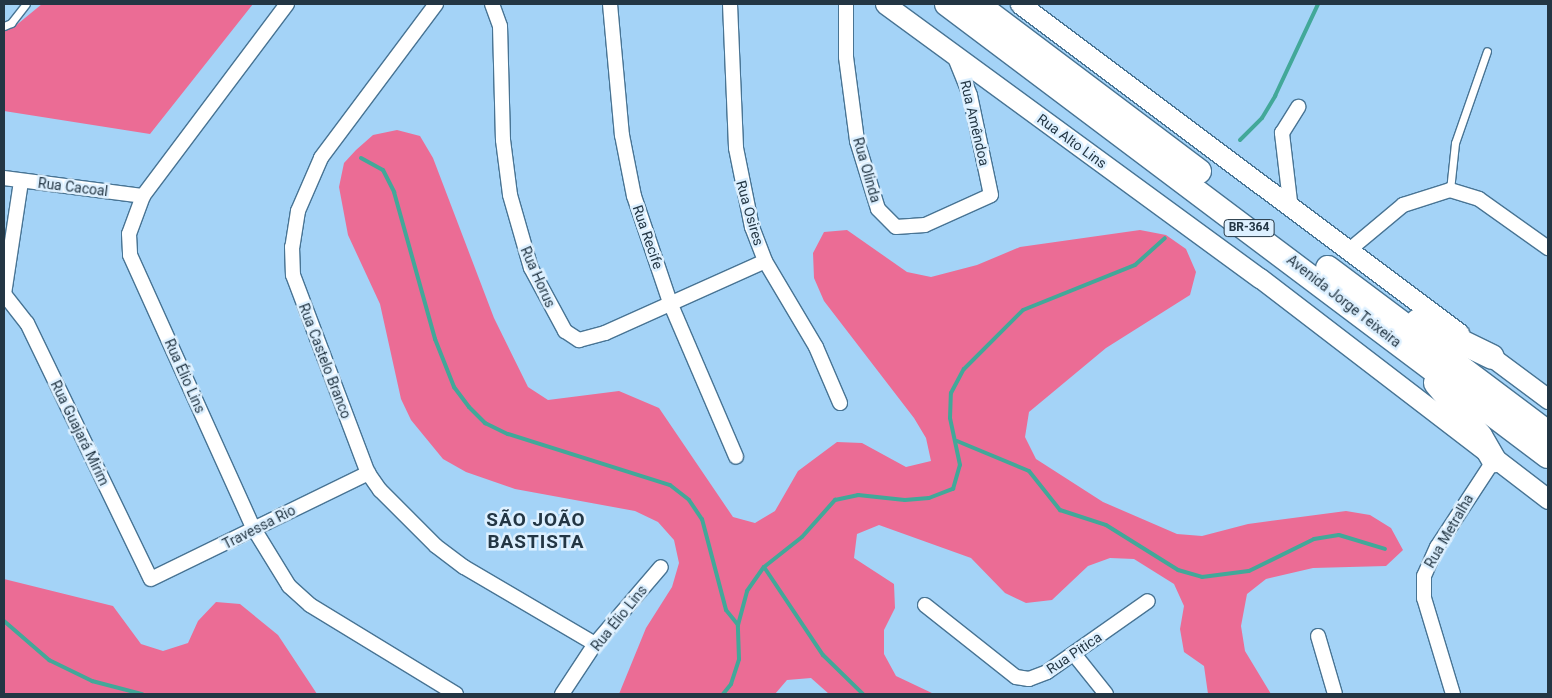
<!DOCTYPE html>
<html>
<head>
<meta charset="utf-8">
<style>
	body { margin:0 }
	#map { position:relative; width:1552px; height:698px; overflow:hidden; background:#a4d3f7; font-family:Roboto,sans-serif }
	div>[style] { position:absolute }
	[style*='--x'] { left:calc(var(--x)*1px); top:calc(var(--y)*1px); width:calc(var(--w)*1px); rotate:calc(var(--a)*1deg) }
	.forest>* { inset:0; background:#eb6c95 }
	.stream>* { height:4px; margin:-2px; padding:0 2px; transform-origin:2px; border-radius:2px; background:#42a899 }
	.roads { filter:drop-shadow(1px 0 #487494) drop-shadow(-1px 0 #487494) drop-shadow(0 1px #487494) drop-shadow(0 -1px #487494) }
	.lane>* { height:7px; margin:-3.5px; padding:0 3.5px; transform-origin:3.5px; border-radius:3.5px; background:#fff }
	.street>* { height:14px; margin:-7px; padding:0 7px; transform-origin:7px; border-radius:7px; background:#fff }
	.secondary>* { height:19px; margin:-9.5px; padding:0 9.5px; transform-origin:9.5px; border-radius:9.5px; background:#fff }
	.highway>* { height:24px; margin:-12px; padding:0 12px; transform-origin:12px; border-radius:12px; background:#fff }
	span { translate:-50% -50%; white-space:nowrap; text-align:center; line-height:1.15; -webkit-text-stroke:5px #ddf0ff; paint-order:stroke }
	.shield-label span { padding:1px 4px; background:#ddf0ff; border:1px solid; border-radius:4px; -webkit-text-stroke-width:0 }
	.shield-label { font-size:12px; color:#233644; font-weight:700 }
	.street-label { font-size:14px; color:#233644 }
	.district-label { font-size:19px; color:#233644; font-weight:700; letter-spacing:1px }
	.frame { position:absolute; inset:0; border:5px solid #233644; pointer-events:none }
</style>
</head>
<body>
<div id="map">
	<div class="forest">
		<div style="clip-path:polygon(42px 4px,253px 4px,150px 134px,4px 111px,4px 30px,14px 27px)"></div>
		<div style="clip-path:polygon(397px 130px,420px 136px,433px 158px,494px 318px,528px 387px,548px 400px,619px 391px,659px 408px,733px 517px,755px 523px,775px 511px,798px 471px,837px 442px,862px 443px,906px 467px,931px 461px,926px 438px,914px 418px,824px 301px,814px 278px,813px 253px,824px 232px,847px 230px,907px 272px,931px 277px,977px 265px,1020px 247px,1140px 230px,1166px 235px,1186px 249px,1196px 272px,1190px 295px,1106px 348px,1029px 412px,1025px 437px,1036px 459px,1103px 502px,1177px 534px,1202px 536px,1248px 524px,1346px 511px,1370px 515px,1391px 528px,1403px 550px,1386px 566px,1313px 568px,1266px 579px,1247px 594px,1241px 626px,1245px 651px,1271px 694px,1208px 694px,1204px 666px,1184px 652px,1180px 629px,1184px 606px,1174px 584px,1134px 559px,1110px 558px,1088px 566px,1052px 600px,1026px 603px,1005px 593px,971px 558px,879px 525px,857px 534px,854px 558px,894px 584px,895px 608px,884px 630px,884px 654px,896px 676px,934px 694px,829px 694px,811px 678px,787px 680px,775px 694px,619px 694px,646px 628px,672px 587px,679px 563px,674px 540px,658px 522px,635px 511px,515px 489px,466px 472px,443px 459px,411px 420px,401px 399px,380px 304px,348px 235px,339px 187px,344px 163px,356px 150px,373px 135px)"></div>
		<div style="clip-path:polygon(4px 579px,113px 606px,141px 644px,163px 651px,188px 643px,198px 621px,216px 602px,240px 604px,278px 635px,317px 694px,4px 694px)"></div>
	</div>
	<div class="stream">
		<div style="--x:1240;--y:140;--w:31;--a:-45"></div>
		<div style="--x:1262;--y:118;--w:26;--a:-59"></div>
		<div style="--x:1275;--y:96;--w:102;--a:-64.9"></div>
		<div style="--x:361;--y:158;--w:25;--a:29"></div>
		<div style="--x:383;--y:170;--w:25;--a:63"></div>
		<div style="--x:394;--y:192;--w:153;--a:74.4"></div>
		<div style="--x:435;--y:339;--w:52;--a:68.4"></div>
		<div style="--x:454;--y:387;--w:25;--a:53"></div>
		<div style="--x:469;--y:407;--w:23;--a:45"></div>
		<div style="--x:485;--y:423;--w:25;--a:26"></div>
		<div style="--x:508;--y:434;--w:170;--a:17.5"></div>
		<div style="--x:670;--y:485;--w:24;--a:38"></div>
		<div style="--x:689;--y:500;--w:23;--a:56"></div>
		<div style="--x:702;--y:519;--w:94;--a:75.2"></div>
		<div style="--x:726;--y:610;--w:19;--a:51"></div>
		<div style="--x:957;--y:441;--w:78;--a:22.6"></div>
		<div style="--x:1029;--y:471;--w:50;--a:51.5"></div>
		<div style="--x:1060;--y:510;--w:48;--a:18.1"></div>
		<div style="--x:1106;--y:525;--w:85;--a:32"></div>
		<div style="--x:1178;--y:570;--w:25;--a:16"></div>
		<div style="--x:1202;--y:577;--w:47;--a:-7.3"></div>
		<div style="--x:1249;--y:571;--w:72;--a:-26.2"></div>
		<div style="--x:1314;--y:539;--w:25;--a:-9"></div>
		<div style="--x:1339;--y:535;--w:48;--a:16.9"></div>
		<div style="--x:764;--y:567;--w:106;--a:56.2"></div>
		<div style="--x:823;--y:655;--w:56;--a:44.3"></div>
		<div style="--x:4;--y:621;--w:60;--a:40.9"></div>
		<div style="--x:49;--y:660;--w:48;--a:26"></div>
		<div style="--x:92;--y:681;--w:52;--a:14.6"></div>
		<div style="--x:723;--y:694;--w:13;--a:-51"></div>
		<div style="--x:731;--y:684;--w:26;--a:-72"></div>
		<div style="--x:739;--y:659;--w:34;--a:-92"></div>
		<div style="--x:738;--y:625;--w:35;--a:-75"></div>
		<div style="--x:747;--y:591;--w:29;--a:-55"></div>
		<div style="--x:764;--y:567;--w:48;--a:-38.3"></div>
		<div style="--x:802;--y:537;--w:50;--a:-48.3"></div>
		<div style="--x:835;--y:500;--w:24;--a:-12"></div>
		<div style="--x:858;--y:495;--w:47;--a:6.1"></div>
		<div style="--x:905;--y:500;--w:24;--a:-5"></div>
		<div style="--x:929;--y:498;--w:26;--a:-21"></div>
		<div style="--x:953;--y:489;--w:25;--a:-74"></div>
		<div style="--x:960;--y:465;--w:48;--a:-102"></div>
		<div style="--x:950;--y:418;--w:25;--a:-88"></div>
		<div style="--x:951;--y:393;--w:27;--a:-62"></div>
		<div style="--x:964;--y:369;--w:83;--a:-45"></div>
		<div style="--x:1023;--y:310;--w:121;--a:-21.9"></div>
		<div style="--x:1135;--y:265;--w:40;--a:-42"></div>
	</div>
	<div class="roads">
		<div class="lane">
			<div style="--x:4;--y:26;--w:8;--a:-23"></div>
			<div style="--x:11;--y:23;--w:24;--a:-52"></div>
			<div style="--x:1450;--y:190;--w:47;--a:-83.9"></div>
			<div style="--x:1455;--y:143;--w:97;--a:-70.8"></div>
		</div>
		<div class="street">
			<div style="--x:287;--y:4;--w:240;--a:126.9"></div>
			<div style="--x:143;--y:196;--w:40;--a:110.2"></div>
			<div style="--x:129;--y:234;--w:21;--a:87"></div>
			<div style="--x:130;--y:255;--w:301;--a:65.7"></div>
			<div style="--x:254;--y:529;--w:67;--a:58.4"></div>
			<div style="--x:289;--y:586;--w:28;--a:42"></div>
			<div style="--x:310;--y:605;--w:171;--a:31.4"></div>
			<div style="--x:436;--y:4;--w:192;--a:126.8"></div>
			<div style="--x:321;--y:158;--w:58;--a:113.5"></div>
			<div style="--x:298;--y:211;--w:36;--a:99"></div>
			<div style="--x:292;--y:247;--w:28;--a:88"></div>
			<div style="--x:293;--y:275;--w:212;--a:69.3"></div>
			<div style="--x:368;--y:473;--w:21;--a:55"></div>
			<div style="--x:380;--y:490;--w:79;--a:45"></div>
			<div style="--x:436;--y:546;--w:35;--a:37"></div>
			<div style="--x:464;--y:567;--w:152;--a:30.4"></div>
			<div style="--x:492;--y:4;--w:23;--a:70"></div>
			<div style="--x:500;--y:26;--w:114;--a:88.5"></div>
			<div style="--x:503;--y:140;--w:55;--a:82.7"></div>
			<div style="--x:510;--y:195;--w:76;--a:74"></div>
			<div style="--x:531;--y:268;--w:72;--a:61.6"></div>
			<div style="--x:565;--y:331;--w:17;--a:33"></div>
			<div style="--x:579;--y:340;--w:27;--a:-15"></div>
			<div style="--x:605;--y:333;--w:175;--a:-24.2"></div>
			<div style="--x:610;--y:4;--w:132;--a:84.8"></div>
			<div style="--x:622;--y:135;--w:62;--a:78.9"></div>
			<div style="--x:634;--y:196;--w:115;--a:71.3"></div>
			<div style="--x:671;--y:305;--w:165;--a:66.8"></div>
			<div style="--x:730;--y:4;--w:144;--a:87.6"></div>
			<div style="--x:736;--y:148;--w:81;--a:78.6"></div>
			<div style="--x:752;--y:227;--w:36;--a:69"></div>
			<div style="--x:765;--y:261;--w:100;--a:59.3"></div>
			<div style="--x:816;--y:347;--w:61;--a:66.8"></div>
			<div style="--x:846;--y:4;--w:53;--a:90"></div>
			<div style="--x:846;--y:57;--w:85;--a:82.5"></div>
			<div style="--x:857;--y:141;--w:71;--a:72.8"></div>
			<div style="--x:878;--y:209;--w:25;--a:45"></div>
			<div style="--x:896;--y:227;--w:29;--a:-4"></div>
			<div style="--x:925;--y:225;--w:72;--a:-24.4"></div>
			<div style="--x:991;--y:195;--w:102;--a:-101.9"></div>
			<div style="--x:970;--y:95;--w:40;--a:-112"></div>
			<div style="--x:4;--y:178;--w:140;--a:7.4"></div>
			<div style="--x:1291;--y:210;--w:78;--a:-96.7"></div>
			<div style="--x:1282;--y:133;--w:31;--a:-58"></div>
			<div style="--x:1348;--y:251;--w:72;--a:-39.9"></div>
			<div style="--x:1403;--y:205;--w:49;--a:-17.7"></div>
			<div style="--x:1450;--y:190;--w:30;--a:17"></div>
			<div style="--x:1479;--y:199;--w:85;--a:35.4"></div>
			<div style="--x:4;--y:294;--w:37;--a:52"></div>
			<div style="--x:27;--y:323;--w:284;--a:64.2"></div>
			<div style="--x:151;--y:579;--w:242;--a:-26"></div>
			<div style="--x:4;--y:294;--w:114;--a:-81.4"></div>
			<div style="--x:925;--y:605;--w:116;--a:38.4"></div>
			<div style="--x:1016;--y:677;--w:13;--a:9"></div>
			<div style="--x:1029;--y:679;--w:19;--a:-21"></div>
			<div style="--x:1047;--y:672;--w:123;--a:-35.1"></div>
			<div style="--x:1318;--y:636;--w:60;--a:73.7"></div>
			<div style="--x:1074;--y:654;--w:51;--a:51.3"></div>
			<div style="--x:562;--y:694;--w:60;--a:-56.6"></div>
			<div style="--x:595;--y:644;--w:101;--a:-49.4"></div>
			<div style="--x:1453;--y:694;--w:100;--a:-106.8"></div>
			<div style="--x:1424;--y:598;--w:22;--a:-90"></div>
			<div style="--x:1424;--y:576;--w:32;--a:-66"></div>
			<div style="--x:1437;--y:547;--w:104;--a:-56.8"></div>
		</div>
		<div class="secondary">
			<div style="--x:885;--y:4;--w:464;--a:36.2"></div>
			<div style="--x:1260;--y:278;--w:363;--a:37.5"></div>
			<div style="--x:1020;--y:4;--w:549;--a:36.85"></div>
			<div style="--x:1481;--y:349;--w:84;--a:36.7"></div>
		</div>
		<div class="highway">
			<div style="--x:947;--y:4;--w:752;--a:36.95"></div>
			<div style="--x:977;--y:4;--w:278;--a:37"></div>
			<div style="--x:1328;--y:268;--w:275;--a:36.9"></div>
			<div style="--x:1418;--y:321;--w:82;--a:25.9"></div>
			<div style="--x:1436;--y:383;--w:69;--a:50.3"></div>
			<div style="--x:1480;--y:436;--w:28;--a:60"></div>
		</div>
	</div>
	<div class="shield-label">
		<span style="left:1249px;top:228px">BR-364</span>
	</div>
	<div class="street-label">
		<span style="left:975px;top:123px;rotate:77deg">Rua Amêndoa</span>
		<span style="left:1072px;top:141px;rotate:36deg">Rua Alto Lins</span>
		<span style="left:867px;top:170px;rotate:74deg">Rua Olinda</span>
		<span style="left:73px;top:187px;rotate:7deg">Rua Cacoal</span>
		<span style="left:750px;top:213px;rotate:74deg">Rua Osires</span>
		<span style="left:648px;top:237px;rotate:71deg">Rua Recife</span>
		<span style="left:538px;top:277px;rotate:66deg">Rua Horus</span>
		<span style="left:1344px;top:301px;rotate:38deg">Avenida Jorge Teixeira</span>
		<span style="left:325px;top:361px;rotate:69deg">Rua Castelo Branco</span>
		<span style="left:185px;top:376px;rotate:66deg">Rua Élio Lins</span>
		<span style="left:80px;top:433px;rotate:64deg">Rua Guajará Mirim</span>
		<span style="left:259px;top:527px;rotate:-27deg">Travessa Rio</span>
		<span style="left:1449px;top:531px;rotate:-60deg">Rua Metralha</span>
		<span style="left:619px;top:618px;rotate:-51deg">Rua Élio Lins</span>
		<span style="left:1074px;top:653px;rotate:-34deg">Rua Pitica</span>
	</div>
	<div class="district-label">
		<span style="left:536px;top:531px">SÃO JOÃO<br>BASTISTA</span>
	</div>
	<div class="frame"></div>
</div>
</body>
</html>
